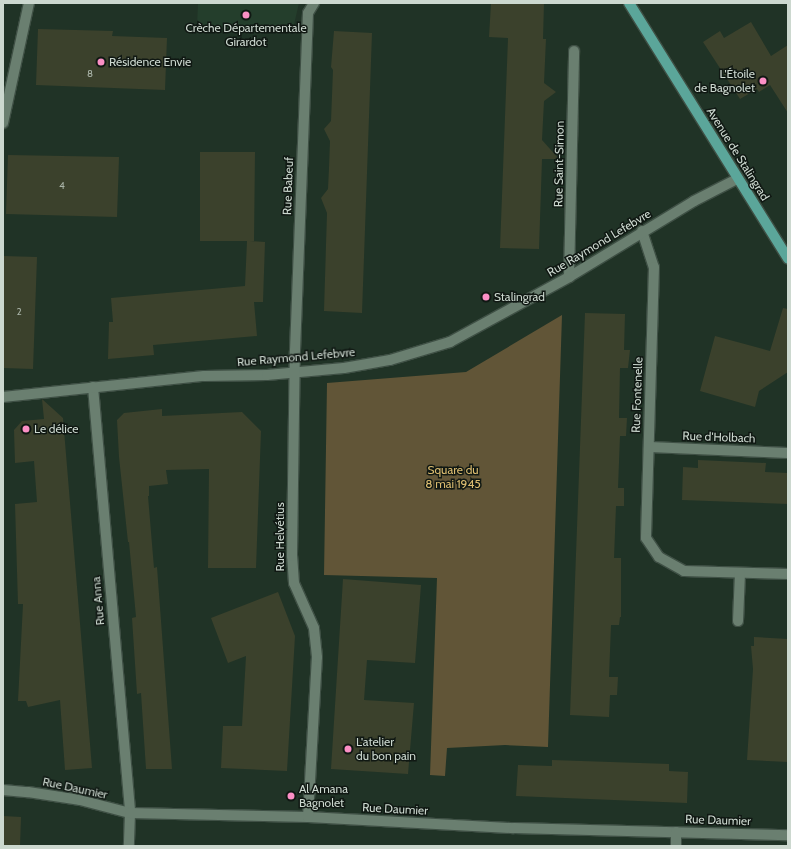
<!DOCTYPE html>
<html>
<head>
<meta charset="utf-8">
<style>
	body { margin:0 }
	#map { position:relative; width:791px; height:849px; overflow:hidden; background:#203326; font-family:Cabin,sans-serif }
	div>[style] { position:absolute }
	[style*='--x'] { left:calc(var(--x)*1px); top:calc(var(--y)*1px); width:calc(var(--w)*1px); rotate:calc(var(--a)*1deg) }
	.built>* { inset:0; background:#243e2c }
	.green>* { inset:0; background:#615537 }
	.building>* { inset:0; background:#3b412c }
	.roads { filter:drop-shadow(1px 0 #3f5045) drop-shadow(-1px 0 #3f5045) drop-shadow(0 1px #3f5045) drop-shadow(0 -1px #3f5045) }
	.minor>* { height:10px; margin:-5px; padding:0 5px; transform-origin:5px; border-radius:5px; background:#6a7f70 }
	.major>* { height:10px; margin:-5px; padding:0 5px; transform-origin:5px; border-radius:5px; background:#5ba69a }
	.dots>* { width:11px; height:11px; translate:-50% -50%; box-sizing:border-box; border:2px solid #101813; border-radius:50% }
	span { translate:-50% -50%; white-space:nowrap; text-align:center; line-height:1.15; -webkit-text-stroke:3px #101813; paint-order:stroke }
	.number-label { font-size:10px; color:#a8b2a6 }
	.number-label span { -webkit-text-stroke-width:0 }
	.poi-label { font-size:12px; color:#ccd8cf }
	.left { translate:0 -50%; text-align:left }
	.right { translate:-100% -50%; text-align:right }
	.street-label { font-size:12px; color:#ccd8cf }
	.park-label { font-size:12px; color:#dbbc70 }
	.frame { position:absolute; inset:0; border:4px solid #ccd8cf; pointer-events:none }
</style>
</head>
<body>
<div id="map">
	<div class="built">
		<div style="clip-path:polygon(198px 3px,299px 3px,293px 29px,197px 27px)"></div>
	</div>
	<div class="green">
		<div style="clip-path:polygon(562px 315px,548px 747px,505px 745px,447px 748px,445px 776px,430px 775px,437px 578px,324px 575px,327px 383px,466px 372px)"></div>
	</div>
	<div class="building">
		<div style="clip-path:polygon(491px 3px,544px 3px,543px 39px,546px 39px,544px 83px,556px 92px,544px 101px,542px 140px,559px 159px,542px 159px,539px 249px,500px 248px,508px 38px,489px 37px)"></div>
		<div style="clip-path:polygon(751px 22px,771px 56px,788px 45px,788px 113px,770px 85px,759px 92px,757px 89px,740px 99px,703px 42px,720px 31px,724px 38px)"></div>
		<div style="clip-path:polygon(38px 29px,113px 31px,112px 36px,167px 38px,165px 90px,36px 85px)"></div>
		<div style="clip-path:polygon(334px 31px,372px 33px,362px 313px,324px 311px,327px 213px,321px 198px,328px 189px,329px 168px,330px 141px,324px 129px,331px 121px,333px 70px,331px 67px)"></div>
		<div style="clip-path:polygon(200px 152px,255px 152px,254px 241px,250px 241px,265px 242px,263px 302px,254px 302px,257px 336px,153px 345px,154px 355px,108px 359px,109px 322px,113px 322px,111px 298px,245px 286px,247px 241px,200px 241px)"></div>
		<div style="clip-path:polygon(8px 155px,119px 157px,117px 217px,6px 214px)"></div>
		<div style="clip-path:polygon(3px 256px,37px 257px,33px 369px,3px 368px)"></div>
		<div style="clip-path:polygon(783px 308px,788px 309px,788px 372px,759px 391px,755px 407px,700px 391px,715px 336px,770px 351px)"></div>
		<div style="clip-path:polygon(585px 313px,625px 314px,624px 350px,630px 350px,628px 368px,620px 368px,619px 418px,627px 418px,626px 436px,620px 436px,618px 488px,624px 488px,624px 506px,616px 506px,614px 558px,621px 558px,621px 617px,620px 617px,619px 625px,611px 625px,609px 677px,618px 677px,617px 695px,610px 695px,609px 717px,570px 715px)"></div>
		<div style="clip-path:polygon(42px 399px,63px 418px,92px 768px,65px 770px,60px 700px,28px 707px,26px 701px,18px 701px,23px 604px,18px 604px,15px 504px,37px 502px,34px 461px,15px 463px,14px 430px,22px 421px,44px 419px)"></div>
		<div style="clip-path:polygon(162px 409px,162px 416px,242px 412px,261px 431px,256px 568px,208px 568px,209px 469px,166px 470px,168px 484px,149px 486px,149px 496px,148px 496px,154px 568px,157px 567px,172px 769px,146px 769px,141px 693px,137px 694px,132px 618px,136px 617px,129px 542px,128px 542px,119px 457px,117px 420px,124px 413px)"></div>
		<div style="clip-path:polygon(698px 460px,766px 463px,765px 472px,788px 473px,788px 504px,682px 500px,683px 467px,698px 468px)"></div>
		<div style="clip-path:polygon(343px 579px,421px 585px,415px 663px,367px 660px,364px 700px,414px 703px,408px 774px,331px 769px)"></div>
		<div style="clip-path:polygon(278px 592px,295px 636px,287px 771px,221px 768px,223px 726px,242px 726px,246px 656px,228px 663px,211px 618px)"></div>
		<div style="clip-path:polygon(754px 637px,788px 639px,788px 762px,747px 760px,753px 669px,751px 646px,754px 646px)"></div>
		<div style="clip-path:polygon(552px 760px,669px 764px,669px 771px,688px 772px,687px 803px,516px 796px,518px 765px,552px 766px)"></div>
		<div style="clip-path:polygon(3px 816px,21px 817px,20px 846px,3px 846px)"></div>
	</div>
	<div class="roads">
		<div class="minor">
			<div style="--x:3;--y:123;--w:123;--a:-77.8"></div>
			<div style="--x:642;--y:231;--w:38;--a:72"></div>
			<div style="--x:654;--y:267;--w:271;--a:91.7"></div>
			<div style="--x:646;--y:538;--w:23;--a:56"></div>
			<div style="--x:659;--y:557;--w:29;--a:29"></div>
			<div style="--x:684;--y:571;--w:104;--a:1.7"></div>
			<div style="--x:569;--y:277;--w:226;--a:-88.7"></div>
			<div style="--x:93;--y:387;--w:428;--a:85"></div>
			<div style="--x:130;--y:813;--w:33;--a:92"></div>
			<div style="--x:3;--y:397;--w:202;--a:-6"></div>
			<div style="--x:204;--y:376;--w:63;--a:-0.9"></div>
			<div style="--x:267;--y:375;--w:77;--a:-5.2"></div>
			<div style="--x:344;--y:368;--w:47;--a:-9.9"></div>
			<div style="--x:390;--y:360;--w:63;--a:-16.7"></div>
			<div style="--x:450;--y:342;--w:136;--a:-28.6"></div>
			<div style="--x:569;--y:277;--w:146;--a:-31.3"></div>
			<div style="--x:694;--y:201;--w:48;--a:-27.1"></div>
			<div style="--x:649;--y:447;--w:139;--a:2.5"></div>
			<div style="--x:738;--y:621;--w:48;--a:-87.6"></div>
			<div style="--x:3;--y:790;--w:25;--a:5"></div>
			<div style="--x:28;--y:792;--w:53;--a:8.7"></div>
			<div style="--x:80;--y:800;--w:52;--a:14.6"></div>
			<div style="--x:130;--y:813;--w:178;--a:1.3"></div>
			<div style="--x:308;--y:817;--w:206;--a:3.1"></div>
			<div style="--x:514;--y:828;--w:274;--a:1.5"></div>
			<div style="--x:308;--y:817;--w:160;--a:-86.8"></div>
			<div style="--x:317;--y:657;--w:29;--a:-96"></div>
			<div style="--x:314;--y:628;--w:49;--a:-114"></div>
			<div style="--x:294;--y:583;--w:27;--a:-94"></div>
			<div style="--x:292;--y:556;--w:205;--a:-89.2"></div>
			<div style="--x:295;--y:351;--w:338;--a:-87.8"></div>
			<div style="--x:308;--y:13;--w:12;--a:-59"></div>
			<div style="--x:676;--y:846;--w:14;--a:-90"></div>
		</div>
		<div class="major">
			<div style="--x:629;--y:3;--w:301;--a:58.1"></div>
		</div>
	</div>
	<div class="dots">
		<div style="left:246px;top:15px;background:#fb8fc5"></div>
		<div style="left:101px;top:62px;background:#fb8fc5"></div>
		<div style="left:763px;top:81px;background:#fb8fc5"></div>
		<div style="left:486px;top:297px;background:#fb8fc5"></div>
		<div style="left:26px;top:429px;background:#fb8fc5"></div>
		<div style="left:348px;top:749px;background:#fb8fc5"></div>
		<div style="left:291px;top:796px;background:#fb8fc5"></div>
	</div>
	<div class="number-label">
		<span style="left:90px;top:74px">8</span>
		<span style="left:62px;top:186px">4</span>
		<span style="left:19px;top:312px">2</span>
	</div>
	<div class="poi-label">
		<span style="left:246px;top:35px">Crèche Départementale<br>Girardot</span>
		<span class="left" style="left:109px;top:62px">Résidence Envie</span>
		<span class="right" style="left:755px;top:81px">L'Étoile<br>de Bagnolet</span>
		<span class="left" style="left:494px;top:297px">Stalingrad</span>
		<span class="left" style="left:34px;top:429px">Le délice</span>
		<span class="left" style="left:356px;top:749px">L'atelier<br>du bon pain</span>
		<span class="left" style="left:299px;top:796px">Al Amana<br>Bagnolet</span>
	</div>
	<div class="street-label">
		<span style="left:738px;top:154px;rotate:58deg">Avenue de Stalingrad</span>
		<span style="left:559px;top:164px;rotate:-89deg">Rue Saint-Simon</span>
		<span style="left:288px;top:186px;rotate:-88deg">Rue Babeuf</span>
		<span style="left:599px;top:243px;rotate:-31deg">Rue Raymond Lefebvre</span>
		<span style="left:296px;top:357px;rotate:-5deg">Rue Raymond Lefebvre</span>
		<span style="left:637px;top:395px;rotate:-88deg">Rue Fontenelle</span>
		<span style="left:719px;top:437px;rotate:2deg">Rue d'Holbach</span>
		<span style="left:280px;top:537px;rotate:-90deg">Rue Helvétius</span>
		<span style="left:98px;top:601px;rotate:-95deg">Rue Anna</span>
		<span style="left:75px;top:788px;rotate:12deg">Rue Daumier</span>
		<span style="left:395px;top:809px;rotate:3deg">Rue Daumier</span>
		<span style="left:718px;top:820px;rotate:2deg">Rue Daumier</span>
	</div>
	<div class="park-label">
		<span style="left:453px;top:477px">Square du<br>8 mai 1945</span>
	</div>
	<div class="frame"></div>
</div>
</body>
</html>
